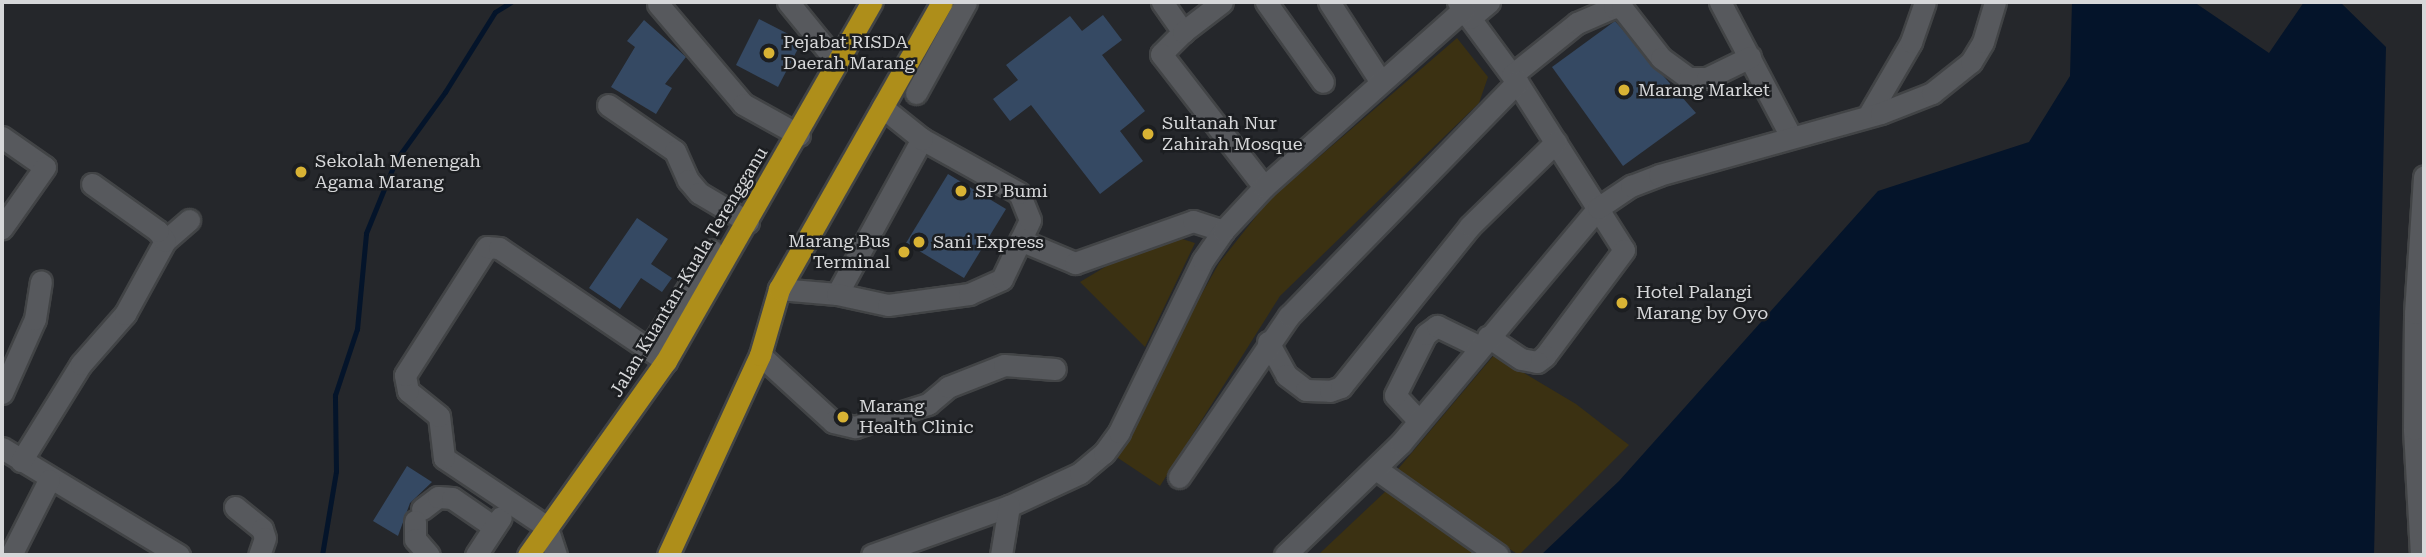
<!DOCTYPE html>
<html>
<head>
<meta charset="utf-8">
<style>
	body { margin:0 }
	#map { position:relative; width:2426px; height:557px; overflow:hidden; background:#25272b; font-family:"Roboto Serif",serif }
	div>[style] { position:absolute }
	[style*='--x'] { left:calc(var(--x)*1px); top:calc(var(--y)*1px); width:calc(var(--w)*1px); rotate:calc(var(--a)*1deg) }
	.green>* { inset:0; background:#3b3112 }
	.water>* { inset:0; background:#04142a }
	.stream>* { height:5px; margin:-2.5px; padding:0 2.5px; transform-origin:2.5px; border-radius:2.5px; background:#04142a }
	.building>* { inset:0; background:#354963 }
	.roads { filter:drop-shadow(2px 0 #424446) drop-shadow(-2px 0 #424446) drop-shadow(0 2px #424446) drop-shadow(0 -2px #424446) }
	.minor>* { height:21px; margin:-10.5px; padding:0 10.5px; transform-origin:10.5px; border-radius:10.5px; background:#57595d }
	.highway>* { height:21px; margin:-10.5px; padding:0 10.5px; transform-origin:10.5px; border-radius:10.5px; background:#ae8e1a }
	.dots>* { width:19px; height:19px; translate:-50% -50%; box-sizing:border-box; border:4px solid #1c1e21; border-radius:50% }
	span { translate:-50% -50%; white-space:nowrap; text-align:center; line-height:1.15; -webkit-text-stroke:5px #1c1e21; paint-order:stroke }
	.poi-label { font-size:18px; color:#d6d7d9 }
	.left { translate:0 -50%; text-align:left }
	.right { translate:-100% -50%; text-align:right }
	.street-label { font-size:18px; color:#d6d7d9 }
	.frame { position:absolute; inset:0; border:4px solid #d6d7d9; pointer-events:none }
</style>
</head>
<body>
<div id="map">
	<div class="green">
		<div style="clip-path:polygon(1457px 38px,1488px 77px,1479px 103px,1280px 296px,1160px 486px,1112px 454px,1219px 263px,1269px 200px)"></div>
		<div style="clip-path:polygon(1176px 237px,1195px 243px,1145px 347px,1080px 282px,1138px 247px)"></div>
		<div style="clip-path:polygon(1494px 355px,1576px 404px,1629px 445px,1519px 555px,1393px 475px)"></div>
		<div style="clip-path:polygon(1387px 490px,1484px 555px,1318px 555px)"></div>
	</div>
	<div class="water">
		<div style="clip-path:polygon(2072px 2px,2194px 2px,2269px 53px,2304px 2px,2340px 2px,2386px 47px,2374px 555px,1541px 555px,1619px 481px,1878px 191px,2029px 142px,2070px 76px)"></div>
	</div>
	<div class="stream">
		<div style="--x:322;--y:555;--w:85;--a:-80.5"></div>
		<div style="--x:336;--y:471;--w:76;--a:-90.8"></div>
		<div style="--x:335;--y:395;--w:70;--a:-71.6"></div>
		<div style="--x:357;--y:329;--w:96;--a:-84.6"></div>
		<div style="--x:366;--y:233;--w:79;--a:-67.7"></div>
		<div style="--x:396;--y:160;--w:84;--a:-54.2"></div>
		<div style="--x:445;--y:92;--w:94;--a:-58"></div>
		<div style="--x:495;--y:12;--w:19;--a:-32"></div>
	</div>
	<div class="building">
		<div style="clip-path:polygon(1103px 15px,1122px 40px,1102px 55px,1145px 111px,1120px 131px,1143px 161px,1100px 194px,1031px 105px,1010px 121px,993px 99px,1018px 80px,1006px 65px,1070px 16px,1082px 31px)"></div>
		<div style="clip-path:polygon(759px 19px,802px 41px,778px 87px,736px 65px)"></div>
		<div style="clip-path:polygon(644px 20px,686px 57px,665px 84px,672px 88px,656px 114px,611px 87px,635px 47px,627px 41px)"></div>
		<div style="clip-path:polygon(1615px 21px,1696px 113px,1623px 166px,1552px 67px)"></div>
		<div style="clip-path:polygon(948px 174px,1006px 209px,964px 278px,906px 243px)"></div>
		<div style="clip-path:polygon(637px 218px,668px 239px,651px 264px,672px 278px,662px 292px,641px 278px,620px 309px,589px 288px)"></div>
		<div style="clip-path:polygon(407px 466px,432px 482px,410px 503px,398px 536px,373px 521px)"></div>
	</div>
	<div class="roads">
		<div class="minor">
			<div style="--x:788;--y:2;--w:77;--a:50.8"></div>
			<div style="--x:1162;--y:2;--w:37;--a:55"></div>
			<div style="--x:1183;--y:32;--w:31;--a:135"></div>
			<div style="--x:1161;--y:54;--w:168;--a:52.2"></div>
			<div style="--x:1266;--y:2;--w:98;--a:54.5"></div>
			<div style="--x:1329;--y:2;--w:95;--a:57"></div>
			<div style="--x:1458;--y:2;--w:99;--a:53.6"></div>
			<div style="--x:1517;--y:82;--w:199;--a:57.5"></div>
			<div style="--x:1624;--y:250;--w:132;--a:126.7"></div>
			<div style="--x:1545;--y:356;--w:10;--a:143"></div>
			<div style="--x:1537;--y:362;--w:16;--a:-169"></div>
			<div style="--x:1521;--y:359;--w:40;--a:-146"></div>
			<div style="--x:1720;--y:2;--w:150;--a:62.2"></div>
			<div style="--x:658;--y:4;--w:131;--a:49.6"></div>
			<div style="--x:743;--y:104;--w:64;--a:29"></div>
			<div style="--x:1470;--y:18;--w:25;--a:-40"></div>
			<div style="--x:1183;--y:32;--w:49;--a:-37.6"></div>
			<div style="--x:1512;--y:75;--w:83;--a:-38.7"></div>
			<div style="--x:1577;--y:23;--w:40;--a:-23.4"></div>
			<div style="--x:1614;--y:7;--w:8;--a:7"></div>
			<div style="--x:1622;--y:8;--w:63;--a:52"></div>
			<div style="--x:1661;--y:58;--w:34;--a:36"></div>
			<div style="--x:1689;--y:78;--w:18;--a:0"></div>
			<div style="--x:1707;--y:78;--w:48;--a:-26"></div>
			<div style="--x:916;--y:93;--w:104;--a:-61.2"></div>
			<div style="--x:608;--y:105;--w:81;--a:34.5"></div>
			<div style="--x:675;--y:151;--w:32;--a:66"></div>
			<div style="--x:688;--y:180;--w:17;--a:50"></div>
			<div style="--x:699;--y:193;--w:57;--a:30.6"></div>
			<div style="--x:1868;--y:116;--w:86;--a:-59.8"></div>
			<div style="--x:1911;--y:42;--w:42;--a:-70.7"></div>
			<div style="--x:2;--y:137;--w:52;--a:34.9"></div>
			<div style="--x:45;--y:167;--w:75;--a:125.2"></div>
			<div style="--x:1020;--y:240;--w:60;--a:22.7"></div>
			<div style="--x:1075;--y:263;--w:125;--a:-19.6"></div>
			<div style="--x:1193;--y:221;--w:32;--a:18"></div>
			<div style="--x:165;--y:241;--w:32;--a:-41"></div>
			<div style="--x:779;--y:289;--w:58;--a:4.9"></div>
			<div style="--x:837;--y:294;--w:177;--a:-61.3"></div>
			<div style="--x:837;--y:294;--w:52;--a:12.2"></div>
			<div style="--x:888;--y:305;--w:82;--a:-7.7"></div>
			<div style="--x:969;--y:294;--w:36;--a:-24"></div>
			<div style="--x:1002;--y:279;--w:65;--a:-64.6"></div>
			<div style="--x:1030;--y:220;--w:29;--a:-112"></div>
			<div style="--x:1019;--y:193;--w:111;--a:-150.9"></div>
			<div style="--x:922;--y:139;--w:51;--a:-141.3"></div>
			<div style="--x:1268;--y:342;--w:38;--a:61"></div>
			<div style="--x:1286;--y:375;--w:25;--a:37"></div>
			<div style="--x:1306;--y:390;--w:24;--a:2"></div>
			<div style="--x:1330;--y:391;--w:12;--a:-20"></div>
			<div style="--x:1341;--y:387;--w:206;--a:-51.3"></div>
			<div style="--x:1470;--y:226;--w:120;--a:-44.3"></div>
			<div style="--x:649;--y:349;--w:117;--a:-57.5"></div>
			<div style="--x:760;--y:355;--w:99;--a:42.5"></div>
			<div style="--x:833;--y:422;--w:23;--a:13"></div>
			<div style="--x:855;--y:427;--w:77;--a:-17.5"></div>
			<div style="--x:928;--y:404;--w:26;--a:-40"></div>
			<div style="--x:948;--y:387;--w:60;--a:-21.4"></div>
			<div style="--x:1004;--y:365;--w:51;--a:4.5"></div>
			<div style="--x:2;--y:393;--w:81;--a:-66"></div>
			<div style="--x:35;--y:319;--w:38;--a:-81"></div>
			<div style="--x:1419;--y:421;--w:35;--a:-133"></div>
			<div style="--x:1395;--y:395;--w:68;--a:-63.1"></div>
			<div style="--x:1426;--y:334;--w:14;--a:-36"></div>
			<div style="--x:1437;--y:326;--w:48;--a:26"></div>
			<div style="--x:2;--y:448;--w:207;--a:31.2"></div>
			<div style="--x:21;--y:461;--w:114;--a:-58.3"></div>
			<div style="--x:81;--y:364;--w:67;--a:-48.7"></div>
			<div style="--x:125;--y:314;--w:83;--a:-61.3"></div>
			<div style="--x:165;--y:241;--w:12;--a:-125"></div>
			<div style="--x:158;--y:231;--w:81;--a:-144.5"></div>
			<div style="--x:1376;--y:469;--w:149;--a:35.2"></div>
			<div style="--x:1179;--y:477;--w:195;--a:-55.7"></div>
			<div style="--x:1289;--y:316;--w:327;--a:-45.7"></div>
			<div style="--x:235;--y:507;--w:35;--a:39"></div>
			<div style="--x:262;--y:529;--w:9;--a:72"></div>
			<div style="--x:265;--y:538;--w:18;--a:109"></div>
			<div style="--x:422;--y:509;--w:20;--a:-37"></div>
			<div style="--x:438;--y:497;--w:14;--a:4"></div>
			<div style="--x:452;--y:498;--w:51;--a:34.6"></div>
			<div style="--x:415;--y:521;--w:18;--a:90"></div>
			<div style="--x:415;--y:539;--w:21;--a:49"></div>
			<div style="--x:11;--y:555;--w:84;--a:-63.1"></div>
			<div style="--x:476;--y:555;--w:45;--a:-56.7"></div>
			<div style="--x:556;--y:555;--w:29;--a:-108"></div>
			<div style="--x:547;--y:527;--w:124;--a:-146.2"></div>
			<div style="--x:444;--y:458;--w:42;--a:-96.8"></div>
			<div style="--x:439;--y:416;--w:40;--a:-141"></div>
			<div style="--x:408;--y:391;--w:16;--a:-101"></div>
			<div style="--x:405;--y:375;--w:152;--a:-57.4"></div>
			<div style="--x:487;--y:247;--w:12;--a:5"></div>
			<div style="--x:499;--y:248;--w:202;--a:34.1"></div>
			<div style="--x:872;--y:555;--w:145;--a:-19.7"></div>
			<div style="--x:1009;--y:506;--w:78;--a:-24.9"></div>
			<div style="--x:1080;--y:473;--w:31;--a:-40"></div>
			<div style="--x:1104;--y:453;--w:26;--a:-54"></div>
			<div style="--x:1119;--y:432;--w:191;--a:-64"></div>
			<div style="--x:1203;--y:260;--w:35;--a:-55"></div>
			<div style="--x:1223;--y:231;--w:60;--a:-47"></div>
			<div style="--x:1264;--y:187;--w:268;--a:-41.7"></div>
			<div style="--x:1001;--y:555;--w:50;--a:-80.7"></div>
			<div style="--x:1285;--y:555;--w:161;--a:-44"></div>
			<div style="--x:1401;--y:443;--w:307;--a:-50"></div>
			<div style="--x:1598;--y:208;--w:40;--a:-34"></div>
			<div style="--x:1631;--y:186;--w:30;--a:-21"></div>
			<div style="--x:1659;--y:175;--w:230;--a:-15.6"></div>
			<div style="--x:1881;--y:113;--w:55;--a:-21.4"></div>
			<div style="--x:1932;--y:93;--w:50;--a:-38.5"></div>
			<div style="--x:1971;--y:62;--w:23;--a:-59"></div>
			<div style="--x:1983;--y:42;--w:42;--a:-73.3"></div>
			<div style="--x:2421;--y:555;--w:126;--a:-93.2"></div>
			<div style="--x:2414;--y:429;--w:116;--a:-89.5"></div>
			<div style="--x:2415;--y:313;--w:137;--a:-86.2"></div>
		</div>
		<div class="highway">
			<div style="--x:528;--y:555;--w:238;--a:-54.6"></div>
			<div style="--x:666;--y:361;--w:414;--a:-60.2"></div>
			<div style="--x:668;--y:555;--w:220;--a:-65.3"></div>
			<div style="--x:760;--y:355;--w:69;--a:-73.9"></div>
			<div style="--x:779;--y:289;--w:330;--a:-60.4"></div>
		</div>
	</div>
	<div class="dots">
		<div style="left:769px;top:53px;background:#d9b334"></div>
		<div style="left:1624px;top:90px;background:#d9b334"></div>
		<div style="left:1148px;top:134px;background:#d9b334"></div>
		<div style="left:301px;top:172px;background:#d9b334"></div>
		<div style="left:961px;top:191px;background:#d9b334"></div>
		<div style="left:919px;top:242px;background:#d9b334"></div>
		<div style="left:904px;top:252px;background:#d9b334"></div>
		<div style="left:1622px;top:303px;background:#d9b334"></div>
		<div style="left:843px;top:417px;background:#d9b334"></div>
	</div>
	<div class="poi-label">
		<span class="left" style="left:783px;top:53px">Pejabat RISDA<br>Daerah Marang</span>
		<span class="left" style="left:1638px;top:90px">Marang Market</span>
		<span class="left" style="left:1162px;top:134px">Sultanah Nur<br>Zahirah Mosque</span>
		<span class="left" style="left:315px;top:172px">Sekolah Menengah<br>Agama Marang</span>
		<span class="left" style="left:975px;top:191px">SP Bumi</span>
		<span class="right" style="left:890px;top:252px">Marang Bus<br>Terminal</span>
		<span class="left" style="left:933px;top:242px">Sani Express</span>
		<span class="left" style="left:1636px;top:303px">Hotel Palangi<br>Marang by Oyo</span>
		<span class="left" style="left:859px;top:417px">Marang<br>Health Clinic</span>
	</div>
	<div class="street-label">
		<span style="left:689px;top:272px;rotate:-59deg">Jalan Kuantan-Kuala Terengganu</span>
	</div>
	<div class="frame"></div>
</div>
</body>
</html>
